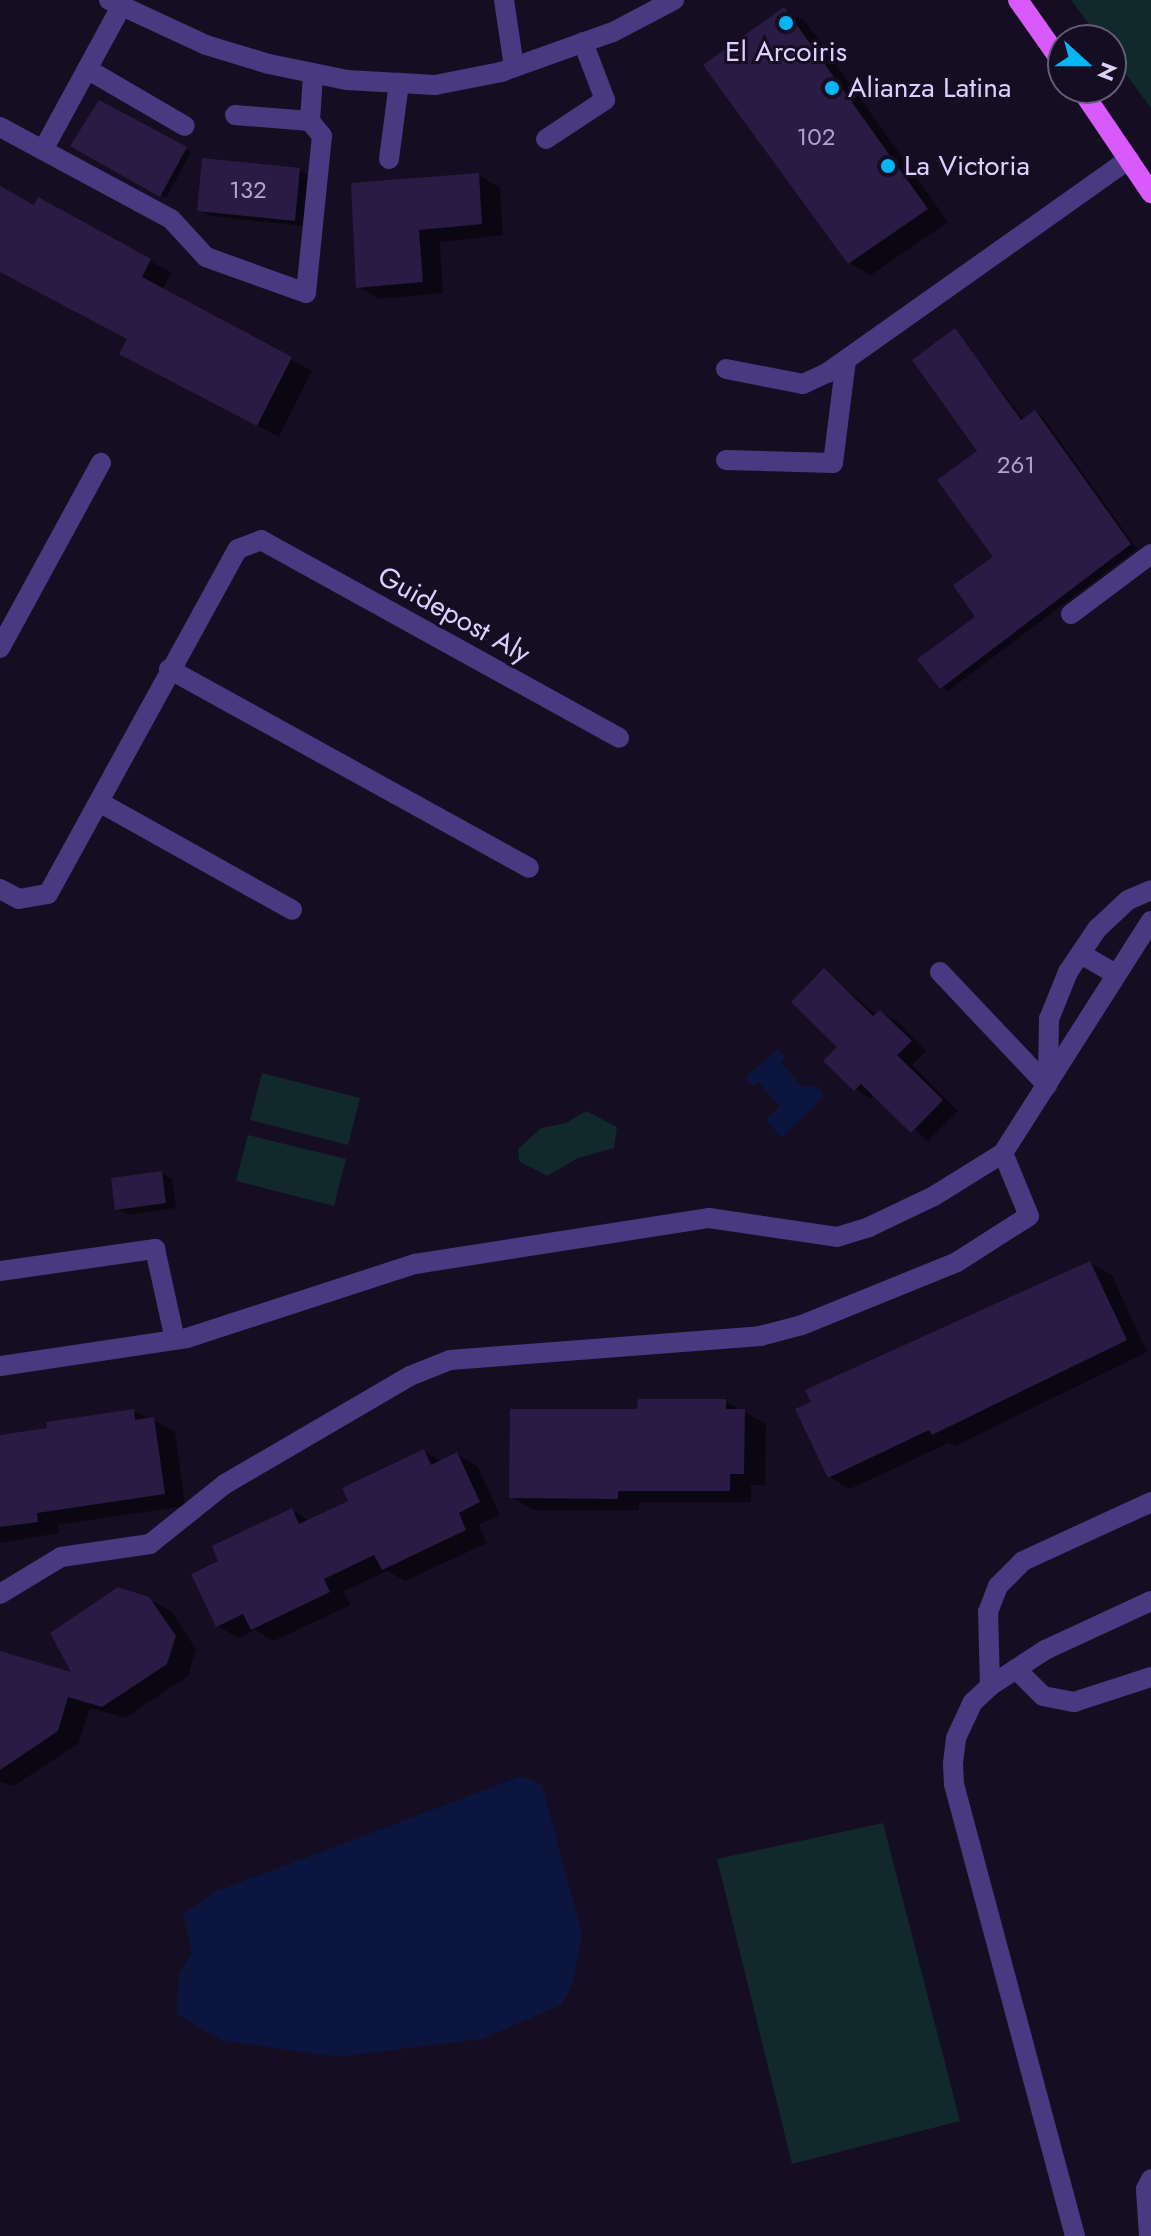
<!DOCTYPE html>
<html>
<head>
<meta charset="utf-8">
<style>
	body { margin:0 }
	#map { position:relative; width:1151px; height:2236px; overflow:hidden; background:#150e22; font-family:Jost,sans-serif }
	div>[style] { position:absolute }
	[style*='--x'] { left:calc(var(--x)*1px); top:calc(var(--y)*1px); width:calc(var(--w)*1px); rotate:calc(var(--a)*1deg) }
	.green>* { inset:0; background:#11282c }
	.water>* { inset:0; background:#0b153e }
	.shadow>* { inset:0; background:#0007 }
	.building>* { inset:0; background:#291b43 }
	.minor>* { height:20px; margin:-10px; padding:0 10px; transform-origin:10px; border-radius:10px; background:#483a80 }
	.major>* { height:20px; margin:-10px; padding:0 10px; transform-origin:10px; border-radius:10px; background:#d95afb }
	.dots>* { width:22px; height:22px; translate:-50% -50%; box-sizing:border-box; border:4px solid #150e22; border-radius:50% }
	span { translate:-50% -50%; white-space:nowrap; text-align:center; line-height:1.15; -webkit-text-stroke:6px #150e22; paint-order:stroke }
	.number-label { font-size:24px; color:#b0a3cf }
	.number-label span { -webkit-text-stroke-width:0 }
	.poi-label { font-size:28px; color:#ddd0fe }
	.left { translate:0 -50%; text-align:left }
	.street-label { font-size:28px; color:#ddd0fe }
	.north { position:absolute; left:1047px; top:24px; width:80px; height:80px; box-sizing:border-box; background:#150e22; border:2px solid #655c7a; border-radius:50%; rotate:111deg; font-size:22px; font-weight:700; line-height:32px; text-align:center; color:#ddd0fe }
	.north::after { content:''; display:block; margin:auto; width:28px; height:36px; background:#06b6f4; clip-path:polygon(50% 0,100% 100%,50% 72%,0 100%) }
</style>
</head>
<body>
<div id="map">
	<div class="green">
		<div style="clip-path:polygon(1071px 0,1151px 0,1151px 108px,1111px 54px,1111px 40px,1101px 40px)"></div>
		<div style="clip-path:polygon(262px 1073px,360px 1098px,348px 1145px,250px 1120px)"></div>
		<div style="clip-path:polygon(586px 1111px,617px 1127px,614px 1148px,578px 1158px,547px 1176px,519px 1161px,518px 1149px,541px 1128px,566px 1123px)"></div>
		<div style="clip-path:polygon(248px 1135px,346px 1159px,334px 1206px,236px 1181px)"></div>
		<div style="clip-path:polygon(883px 1823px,960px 2121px,792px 2164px,717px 1859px)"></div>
	</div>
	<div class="water">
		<div style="clip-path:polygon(778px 1049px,786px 1058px,781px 1062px,802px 1087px,818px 1086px,824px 1096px,781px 1138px,766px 1119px,780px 1107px,759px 1082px,754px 1086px,745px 1077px)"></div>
		<div style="clip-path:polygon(522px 1776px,542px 1785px,582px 1934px,573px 1984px,561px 2005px,482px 2039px,337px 2057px,221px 2040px,177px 2014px,179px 1975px,192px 1952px,183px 1915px,215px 1892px)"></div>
	</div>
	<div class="shadow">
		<div style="clip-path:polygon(784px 9px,806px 22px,948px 222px,871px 275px,849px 263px)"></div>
		<div style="clip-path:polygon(99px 102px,191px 152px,166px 198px,72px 146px)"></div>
		<div style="clip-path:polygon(299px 170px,310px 176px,305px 226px,210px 216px,199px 210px)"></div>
		<div style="clip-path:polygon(479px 175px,500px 188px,503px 235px,440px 242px,443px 293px,379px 299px,358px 287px,353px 185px)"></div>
		<div style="clip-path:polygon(0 188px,35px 207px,39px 200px,172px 273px,162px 290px,312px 371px,279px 437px,143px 365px,129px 339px,0 268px)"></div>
		<div style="clip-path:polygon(955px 330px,1024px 420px,1035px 412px,1042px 416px,1137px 549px,948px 691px,941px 687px,978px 617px,995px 557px)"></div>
		<div style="clip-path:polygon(824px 970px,877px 1015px,880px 1012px,897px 1021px,926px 1051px,912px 1065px,958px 1111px,928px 1141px,875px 1095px,871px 1099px,855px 1089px,839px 1047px)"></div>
		<div style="clip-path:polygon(162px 1173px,172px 1179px,176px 1208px,128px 1215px,117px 1208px)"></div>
		<div style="clip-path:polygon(1090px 1263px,1112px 1275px,1147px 1352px,955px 1446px,949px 1443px,850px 1489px,829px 1477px)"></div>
		<div style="clip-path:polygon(725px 1401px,766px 1424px,765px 1485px,751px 1485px,751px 1502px,639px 1502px,639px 1510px,533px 1510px,511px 1497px,639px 1411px)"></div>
		<div style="clip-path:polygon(134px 1411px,175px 1431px,185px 1506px,58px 1525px,59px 1533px,0 1543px,0 1438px)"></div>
		<div style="clip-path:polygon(424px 1451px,442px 1462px,457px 1454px,478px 1467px,500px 1515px,479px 1525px,487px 1543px,405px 1581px,387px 1571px,344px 1591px,350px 1605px,274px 1641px,255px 1630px,239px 1638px,217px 1626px,221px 1562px,292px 1510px,310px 1521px,350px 1502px)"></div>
		<div style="clip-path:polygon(148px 1599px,171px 1611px,196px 1649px,188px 1676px,125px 1718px,90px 1708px,79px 1743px,14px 1786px,0 1782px,0 1662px,75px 1675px)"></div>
	</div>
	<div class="building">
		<div style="clip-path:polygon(784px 7px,928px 209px,848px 264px,703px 65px)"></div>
		<div style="clip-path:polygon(99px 100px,187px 147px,160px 197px,70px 146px)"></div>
		<div style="clip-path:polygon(202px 158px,300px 168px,295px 221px,197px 211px)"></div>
		<div style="clip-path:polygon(479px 173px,482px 224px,419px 230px,423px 282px,356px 288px,351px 183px)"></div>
		<div style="clip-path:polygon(0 186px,34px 205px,38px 197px,151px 259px,142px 277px,292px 357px,257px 426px,119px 354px,127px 339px,0 272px)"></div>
		<div style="clip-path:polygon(955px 328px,1021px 420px,1035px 410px,1131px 544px,940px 689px,917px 659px,975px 617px,953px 585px,993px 557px,937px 480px,977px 451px,912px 360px)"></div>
		<div style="clip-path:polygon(824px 968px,873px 1016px,880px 1010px,912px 1041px,897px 1055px,943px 1100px,911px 1133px,861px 1084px,854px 1091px,823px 1061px,837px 1047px,791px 1002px)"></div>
		<div style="clip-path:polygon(162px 1171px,166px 1203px,115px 1210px,111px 1178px)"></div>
		<div style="clip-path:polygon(1090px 1261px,1127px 1340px,932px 1435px,929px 1430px,828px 1478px,795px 1409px,811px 1402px,805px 1390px)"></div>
		<div style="clip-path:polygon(638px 1399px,726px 1399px,726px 1409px,745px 1409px,744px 1474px,730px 1474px,730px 1491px,618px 1491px,618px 1499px,509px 1498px,510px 1409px,637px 1409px)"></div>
		<div style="clip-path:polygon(134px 1409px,135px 1420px,154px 1417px,165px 1494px,37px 1513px,38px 1522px,0 1527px,0 1435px,47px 1428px,46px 1422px)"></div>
		<div style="clip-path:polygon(424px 1449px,431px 1465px,457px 1452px,480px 1502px,459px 1513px,466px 1530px,382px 1570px,374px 1555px,324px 1579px,330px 1592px,251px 1630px,243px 1614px,216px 1627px,191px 1574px,218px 1561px,212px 1546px,292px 1508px,299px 1524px,348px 1501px,342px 1488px)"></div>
		<div style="clip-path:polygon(118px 1587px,149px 1597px,176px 1636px,167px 1664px,102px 1707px,68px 1697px,58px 1731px,0 1770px,0 1651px,71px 1672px,50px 1633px)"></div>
	</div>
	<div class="minor">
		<div style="--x:109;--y:0;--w:107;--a:24.9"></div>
		<div style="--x:206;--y:45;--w:66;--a:16.8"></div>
		<div style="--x:269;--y:64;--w:80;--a:11.6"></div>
		<div style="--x:347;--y:80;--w:88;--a:3.3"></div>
		<div style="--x:435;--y:85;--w:67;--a:-11.1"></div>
		<div style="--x:501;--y:72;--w:119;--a:-19.7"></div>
		<div style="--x:613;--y:32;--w:69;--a:-27.7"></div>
		<div style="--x:504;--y:0;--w:68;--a:81.5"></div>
		<div style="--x:87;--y:69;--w:113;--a:30.2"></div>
		<div style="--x:235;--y:115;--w:75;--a:4.6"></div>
		<div style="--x:0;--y:127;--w:194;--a:28.3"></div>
		<div style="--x:171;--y:219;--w:52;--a:47.4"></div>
		<div style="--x:206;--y:257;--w:106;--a:19.8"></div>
		<div style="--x:306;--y:293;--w:158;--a:-84.2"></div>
		<div style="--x:322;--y:136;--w:19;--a:-129"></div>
		<div style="--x:310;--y:121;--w:48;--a:-86.4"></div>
		<div style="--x:546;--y:139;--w:71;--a:-33.5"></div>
		<div style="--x:605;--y:100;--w:62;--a:-110.8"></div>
		<div style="--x:43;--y:150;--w:163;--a:-61.4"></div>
		<div style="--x:389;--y:159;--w:77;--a:-82.5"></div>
		<div style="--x:726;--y:369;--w:78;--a:11"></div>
		<div style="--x:803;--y:384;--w:26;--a:-25"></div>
		<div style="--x:827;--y:373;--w:370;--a:-35.3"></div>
		<div style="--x:726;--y:460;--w:107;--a:1.6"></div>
		<div style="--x:833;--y:463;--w:104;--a:-82.8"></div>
		<div style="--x:1071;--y:614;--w:100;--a:-36.9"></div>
		<div style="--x:0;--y:648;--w:211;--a:-61.4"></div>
		<div style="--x:169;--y:669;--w:411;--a:28.9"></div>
		<div style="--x:99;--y:802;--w:221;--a:29.2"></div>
		<div style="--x:0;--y:889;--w:21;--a:28"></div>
		<div style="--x:19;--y:899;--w:29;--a:-10"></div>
		<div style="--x:48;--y:894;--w:394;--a:-61.2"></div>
		<div style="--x:238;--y:549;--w:25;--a:-21"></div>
		<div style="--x:261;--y:540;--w:409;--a:28.9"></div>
		<div style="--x:1081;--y:954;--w:39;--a:30"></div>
		<div style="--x:940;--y:972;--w:156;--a:46.6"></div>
		<div style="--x:1048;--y:1081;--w:62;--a:-89.1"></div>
		<div style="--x:1049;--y:1019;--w:51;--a:-68"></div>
		<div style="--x:1068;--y:972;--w:52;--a:-56"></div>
		<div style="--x:1097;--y:929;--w:42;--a:-43.1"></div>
		<div style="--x:1128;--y:900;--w:25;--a:-23"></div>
		<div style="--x:0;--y:1271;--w:157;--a:-8.1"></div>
		<div style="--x:155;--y:1249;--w:93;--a:77.6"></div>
		<div style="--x:0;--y:1366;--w:189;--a:-8.5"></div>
		<div style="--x:187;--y:1338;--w:240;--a:-18"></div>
		<div style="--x:415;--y:1264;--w:298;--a:-8.9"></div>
		<div style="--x:709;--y:1218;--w:129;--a:8.4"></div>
		<div style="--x:837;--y:1237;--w:34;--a:-17"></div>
		<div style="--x:869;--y:1227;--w:72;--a:-25.5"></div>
		<div style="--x:934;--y:1196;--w:81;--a:-31.9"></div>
		<div style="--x:1003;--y:1153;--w:275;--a:-57.5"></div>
		<div style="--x:0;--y:1594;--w:71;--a:-31.2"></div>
		<div style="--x:61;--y:1557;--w:90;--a:-8.3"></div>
		<div style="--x:150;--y:1544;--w:96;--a:-38.7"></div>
		<div style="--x:225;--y:1484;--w:214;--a:-30.3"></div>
		<div style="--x:410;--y:1376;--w:43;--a:-21.8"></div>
		<div style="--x:450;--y:1360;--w:311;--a:-4.4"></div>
		<div style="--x:760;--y:1336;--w:43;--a:-14.7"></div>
		<div style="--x:802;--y:1325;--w:167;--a:-22.1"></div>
		<div style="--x:957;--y:1262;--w:85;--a:-32.6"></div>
		<div style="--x:1029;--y:1216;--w:68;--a:-112.4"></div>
		<div style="--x:1016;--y:1669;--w:38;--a:45"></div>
		<div style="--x:1043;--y:1696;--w:32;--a:11"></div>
		<div style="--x:1074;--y:1702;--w:81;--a:-18"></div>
		<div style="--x:990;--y:1686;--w:74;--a:-91.5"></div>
		<div style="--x:988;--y:1612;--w:28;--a:-69"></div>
		<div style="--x:998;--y:1586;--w:35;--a:-45"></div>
		<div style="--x:1023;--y:1561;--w:141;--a:-24.7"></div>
		<div style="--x:1075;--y:2236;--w:468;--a:-105"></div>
		<div style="--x:954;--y:1784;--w:21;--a:-93"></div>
		<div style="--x:953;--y:1763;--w:25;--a:-83"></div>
		<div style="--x:956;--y:1738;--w:40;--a:-65"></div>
		<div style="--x:973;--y:1702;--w:23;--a:-43"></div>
		<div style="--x:990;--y:1686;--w:66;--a:-33.2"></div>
		<div style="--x:1045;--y:1650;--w:117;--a:-24.8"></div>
		<div style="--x:1149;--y:2236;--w:47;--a:-93.7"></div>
		<div style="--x:1146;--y:2189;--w:11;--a:-63"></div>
	</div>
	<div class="major">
		<div style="--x:1018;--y:0;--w:78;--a:54.9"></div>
		<div style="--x:1080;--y:88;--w:127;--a:55.9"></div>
	</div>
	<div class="dots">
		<div style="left:786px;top:23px;background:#06b6f4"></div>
		<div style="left:832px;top:88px;background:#06b6f4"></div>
		<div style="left:888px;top:166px;background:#06b6f4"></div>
	</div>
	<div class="number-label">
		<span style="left:816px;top:137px">102</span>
		<span style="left:248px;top:190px">132</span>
		<span style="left:1016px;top:465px">261</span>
	</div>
	<div class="poi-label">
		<span style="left:786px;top:52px">El Arcoiris</span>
		<span class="left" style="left:848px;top:88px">Alianza Latina</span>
		<span class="left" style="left:904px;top:166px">La Victoria</span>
	</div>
	<div class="street-label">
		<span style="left:454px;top:615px;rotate:29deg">Guidepost Aly</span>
	</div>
	<div class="north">N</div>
</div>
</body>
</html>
